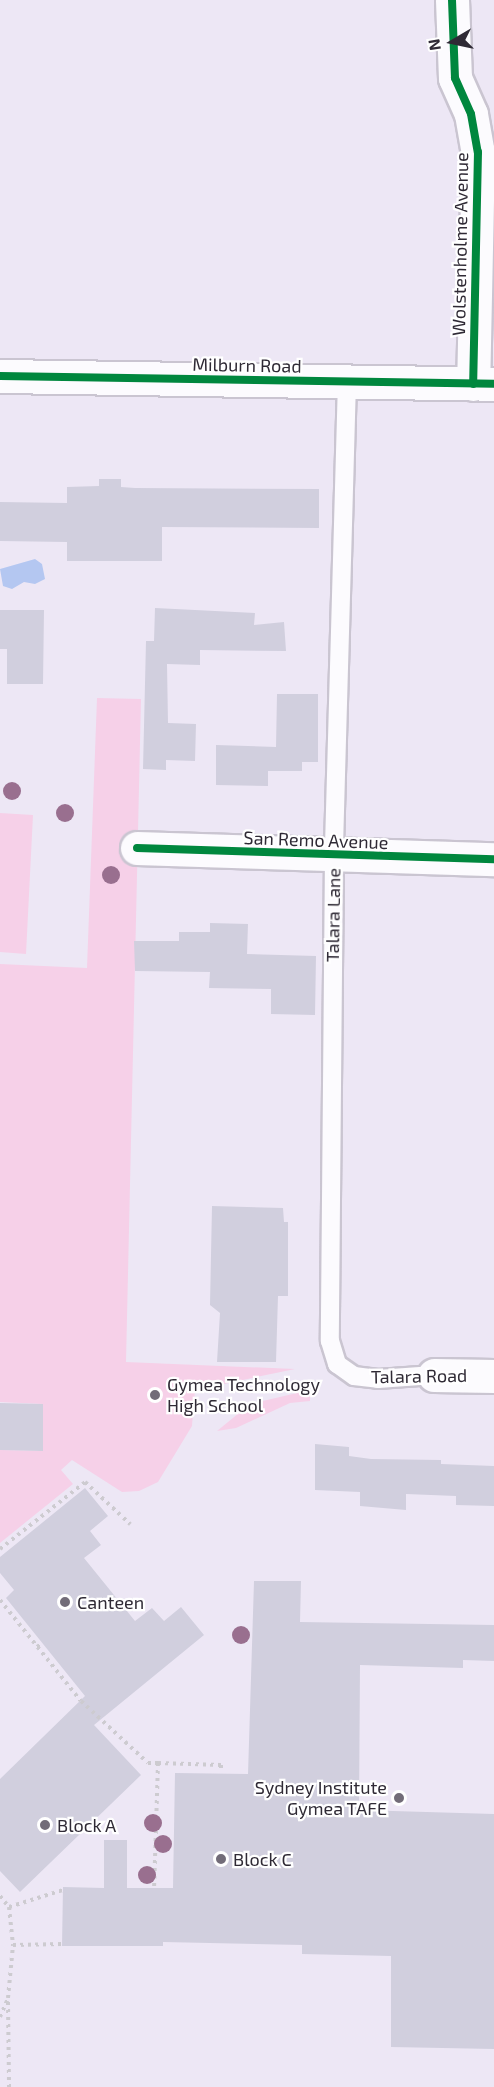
<!DOCTYPE html>
<html>
<head>
<meta charset="utf-8">
<style>
	body { margin:0 }
	#map { position:relative; width:494px; height:2087px; overflow:hidden; background:#ede7f5; font-family:"Exo 2",sans-serif }
	div>[style] { position:absolute }
	[style*='--x'] { left:calc(var(--x)*1px); top:calc(var(--y)*1px); width:calc(var(--w)*1px); rotate:calc(var(--a)*1deg) }
	.green>* { inset:0; background:#f6d0e8 }
	.water>* { inset:0; background:#b4c7f1 }
	.building>* { inset:0; background:#d1cfde }
	.path>* { height:4px; margin-top:-2px; transform-origin:0; background:repeating-linear-gradient(90deg,#cdcbd0 0 3px,transparent 0 7.5px) }
	.roads { filter:drop-shadow(2px 0 #cac5d1) drop-shadow(-2px 0 #cac5d1) drop-shadow(0 2px #cac5d1) drop-shadow(0 -2px #cac5d1) }
	.service>* { height:18px; margin:-9px; padding:0 9px; transform-origin:9px; border-radius:9px; background:#fcfbfe }
	.minor>* { height:33px; margin:-16.5px; padding:0 16.5px; transform-origin:16.5px; border-radius:16.5px; background:#fcfbfe }
	.cycleway>* { height:8px; margin:-4px; padding:0 4px; transform-origin:4px; border-radius:4px; background:#00873e }
	.trees>* { width:18px; height:18px; margin:-9px; border-radius:50%; background:#996f8f }
	.dots>* { width:16px; height:16px; translate:-50% -50%; box-sizing:border-box; border:3px solid #fff; border-radius:50% }
	span { translate:-50% -50%; white-space:nowrap; text-align:center; line-height:1.15; -webkit-text-stroke:4.5px #fff; paint-order:stroke }
	.street-label { font-size:18px; color:#2f2a35 }
	.poi-label { font-size:18px; color:#2f2a35 }
	.left { translate:0 -50%; text-align:left }
	.right { translate:-100% -50%; text-align:right }
	.north { position:absolute; left:422px; top:12px; width:60px; height:60px; -webkit-text-stroke:4px #fff; paint-order:stroke; rotate:261deg; font-size:16px; font-weight:700; line-height:24px; text-align:center; color:#2f2a35 }
	.north::after { content:''; display:block; margin:auto; width:21px; height:27px; background:#2f2a35; clip-path:polygon(50% 0,100% 100%,50% 72%,0 100%) }
</style>
</head>
<body>
<div id="map">
	<div class="green">
		<div style="clip-path:polygon(97px 698px,141px 699px,126px 1362px,295px 1369px,195px 1390px,192px 1426px,158px 1482px,139px 1491px,122px 1492px,72px 1460px,61px 1470px,73px 1484px,0 1543px,0 1450px,43px 1451px,43px 1404px,0 1402px,0 964px,87px 968px)"></div>
		<div style="clip-path:polygon(0 813px,33px 815px,26px 954px,0 952px)"></div>
		<div style="clip-path:polygon(310px 1390px,310px 1401px,290px 1403px,236px 1428px,217px 1431px,250px 1404px)"></div>
	</div>
	<div class="water">
		<div style="clip-path:polygon(35px 559px,42px 564px,45px 579px,35px 584px,24px 582px,12px 589px,3px 586px,0 569px)"></div>
	</div>
	<div class="building">
		<div style="clip-path:polygon(99px 479px,121px 479px,121px 487px,135px 488px,319px 489px,319px 528px,162px 527px,162px 561px,67px 561px,67px 542px,0 541px,0 502px,67px 503px,67px 487px,99px 486px)"></div>
		<div style="clip-path:polygon(155px 608px,255px 613px,254px 625px,284px 622px,286px 651px,200px 650px,200px 665px,167px 664px,168px 723px,196px 724px,195px 761px,166px 760px,166px 770px,143px 769px,146px 641px,154px 641px)"></div>
		<div style="clip-path:polygon(0 610px,44px 610px,43px 684px,7px 684px,7px 649px,0 649px)"></div>
		<div style="clip-path:polygon(277px 694px,318px 694px,318px 762px,302px 762px,302px 771px,268px 771px,268px 786px,216px 785px,216px 745px,276px 747px)"></div>
		<div style="clip-path:polygon(210px 923px,248px 924px,247px 954px,316px 956px,315px 1015px,271px 1014px,271px 989px,209px 988px,210px 972px,135px 971px,134px 941px,179px 941px,179px 932px,210px 932px)"></div>
		<div style="clip-path:polygon(212px 1206px,283px 1208px,284px 1222px,288px 1222px,288px 1296px,278px 1296px,276px 1362px,217px 1362px,220px 1313px,210px 1305px)"></div>
		<div style="clip-path:polygon(0 1403px,43px 1404px,43px 1451px,0 1450px)"></div>
		<div style="clip-path:polygon(315px 1444px,349px 1447px,349px 1456px,371px 1459px,441px 1460px,441px 1464px,494px 1466px,494px 1506px,456px 1505px,456px 1496px,406px 1494px,406px 1510px,360px 1506px,360px 1492px,315px 1490px)"></div>
		<div style="clip-path:polygon(85px 1488px,108px 1516px,90px 1531px,101px 1545px,84px 1558px,135px 1621px,152px 1608px,164px 1621px,181px 1607px,204px 1635px,94px 1725px,141px 1775px,20px 1892px,0 1871px,0 1779px,85px 1696px,6px 1598px,14px 1590px,0 1573px,0 1557px)"></div>
		<div style="clip-path:polygon(254px 1581px,301px 1581px,300px 1622px,494px 1625px,494px 1661px,463px 1660px,463px 1668px,360px 1665px,359px 1810px,494px 1814px,494px 2049px,391px 2047px,391px 1956px,302px 1954px,302px 1945px,163px 1942px,163px 1946px,62px 1946px,63px 1887px,104px 1888px,104px 1840px,127px 1840px,127px 1888px,173px 1888px,175px 1773px,248px 1774px)"></div>
	</div>
	<div class="path">
		<div style="--x:0;--y:1549;--w:108;--a:-38.2"></div>
		<div style="--x:85;--y:1482;--w:62;--a:43"></div>
		<div style="--x:0;--y:1600;--w:129;--a:51.3"></div>
		<div style="--x:81;--y:1701;--w:91;--a:42.8"></div>
		<div style="--x:148;--y:1763;--w:10;--a:0"></div>
		<div style="--x:158;--y:1763;--w:125;--a:91.8"></div>
		<div style="--x:37;--y:1647;--w:6;--a:-39"></div>
		<div style="--x:158;--y:1763;--w:63;--a:1.8"></div>
		<div style="--x:221;--y:1765;--w:8;--a:90"></div>
		<div style="--x:0;--y:1896;--w:14;--a:51"></div>
		<div style="--x:9;--y:1907;--w:57;--a:-17.5"></div>
		<div style="--x:9;--y:1907;--w:38;--a:84"></div>
		<div style="--x:8;--y:2002;--w:85;--a:89.3"></div>
		<div style="--x:0;--y:2017;--w:21;--a:-67"></div>
		<div style="--x:8;--y:1998;--w:53;--a:-84.6"></div>
		<div style="--x:13;--y:1945;--w:49;--a:-1.2"></div>
	</div>
	<div class="roads">
		<div class="service">
			<div style="--x:347;--y:381;--w:475;--a:91.6"></div>
			<div style="--x:334;--y:856;--w:485;--a:90.5"></div>
			<div style="--x:330;--y:1341;--w:24;--a:73"></div>
			<div style="--x:337;--y:1364;--w:21;--a:35"></div>
			<div style="--x:354;--y:1376;--w:24;--a:7"></div>
			<div style="--x:378;--y:1379;--w:56;--a:-4.1"></div>
		</div>
		<div class="minor">
			<div style="--x:452;--y:0;--w:78;--a:87.8"></div>
			<div style="--x:455;--y:78;--w:39;--a:66"></div>
			<div style="--x:471;--y:114;--w:39;--a:80"></div>
			<div style="--x:478;--y:152;--w:232;--a:91.2"></div>
			<div style="--x:0;--y:376;--w:494;--a:0.9"></div>
			<div style="--x:137;--y:848;--w:357;--a:1.8"></div>
			<div style="--x:434;--y:1375;--w:60;--a:1"></div>
		</div>
	</div>
	<div class="cycleway">
		<div style="--x:452;--y:0;--w:78;--a:87.8"></div>
		<div style="--x:455;--y:78;--w:39;--a:66"></div>
		<div style="--x:471;--y:114;--w:39;--a:80"></div>
		<div style="--x:478;--y:152;--w:232;--a:91.2"></div>
		<div style="--x:0;--y:376;--w:494;--a:0.9"></div>
		<div style="--x:137;--y:848;--w:357;--a:1.8"></div>
	</div>
	<div class="trees">
		<div style="left:12px;top:791px"></div>
		<div style="left:65px;top:813px"></div>
		<div style="left:111px;top:875px"></div>
		<div style="left:241px;top:1635px"></div>
		<div style="left:153px;top:1823px"></div>
		<div style="left:163px;top:1844px"></div>
		<div style="left:147px;top:1875px"></div>
	</div>
	<div class="dots">
		<div style="left:155px;top:1395px;background:#726c78"></div>
		<div style="left:65px;top:1602px;background:#726c78"></div>
		<div style="left:399px;top:1798px;background:#726c78"></div>
		<div style="left:45px;top:1825px;background:#726c78"></div>
		<div style="left:221px;top:1859px;background:#726c78"></div>
	</div>
	<div class="street-label">
		<span style="left:460px;top:244px;rotate:-89deg">Wolstenholme Avenue</span>
		<span style="left:247px;top:365px;rotate:1deg">Milburn Road</span>
		<span style="left:316px;top:840px;rotate:2deg">San Remo Avenue</span>
		<span style="left:333px;top:915px;rotate:-89deg">Talara Lane</span>
		<span style="left:419px;top:1376px;rotate:-1deg">Talara Road</span>
	</div>
	<div class="poi-label">
		<span class="left" style="left:167px;top:1395px">Gymea Technology<br>High School</span>
		<span class="left" style="left:77px;top:1602px">Canteen</span>
		<span class="right" style="left:387px;top:1798px">Sydney Institute<br>Gymea TAFE</span>
		<span class="left" style="left:57px;top:1825px">Block A</span>
		<span class="left" style="left:233px;top:1859px">Block C</span>
	</div>
	<div class="north">N</div>
</div>
</body>
</html>
